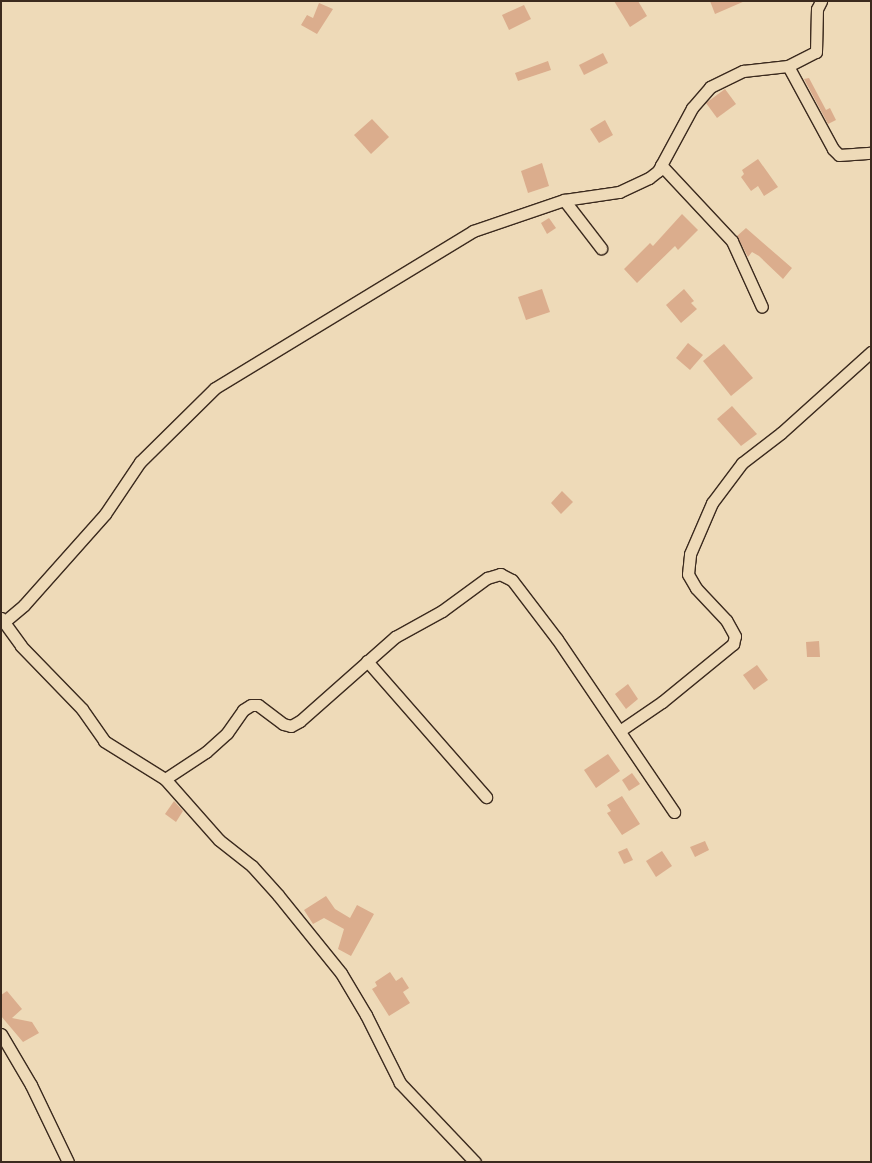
<!DOCTYPE html>
<html>
<head>
<meta charset="utf-8">
<style>
	body { margin:0 }
	#map { position:relative; width:872px; height:1163px; overflow:hidden; background:#eedab8; font-family:"Gochi Hand",sans-serif }
	div>[style] { position:absolute }
	[style*='--x'] { left:calc(var(--x)*1px); top:calc(var(--y)*1px); width:calc(var(--w)*1px); rotate:calc(var(--a)*1deg) }
	.building>* { inset:0; background:#dbad8d }
	.roads { filter:drop-shadow(1px 0 #3b2a1e) drop-shadow(-1px 0 #3b2a1e) drop-shadow(0 1px #3b2a1e) drop-shadow(0 -1px #3b2a1e) }
	.minor>* { height:11px; margin:-5.5px; padding:0 5.5px; transform-origin:5.5px; border-radius:5.5px; background:#eedab8 }
	span { translate:-50% -50%; white-space:nowrap; text-align:center; line-height:1.15; -webkit-text-stroke:4.5px #eedab8; paint-order:stroke }
	.frame { position:absolute; inset:0; border:2px solid #3b2a1e; pointer-events:none }
</style>
</head>
<body>
<div id="map">
	<div class="building">
		<div style="clip-path:polygon(614px 1px,638px 1px,647px 16px,630px 27px)"></div>
		<div style="clip-path:polygon(710px 1px,745px 1px,715px 14px)"></div>
		<div style="clip-path:polygon(319px 3px,333px 9px,317px 34px,301px 25px,307px 15px,313px 18px)"></div>
		<div style="clip-path:polygon(524px 5px,531px 19px,509px 30px,502px 15px)"></div>
		<div style="clip-path:polygon(603px 53px,608px 63px,584px 75px,579px 65px)"></div>
		<div style="clip-path:polygon(548px 61px,551px 70px,518px 81px,515px 73px)"></div>
		<div style="clip-path:polygon(809px 78px,826px 110px,830px 108px,836px 120px,828px 124px,804px 79px)"></div>
		<div style="clip-path:polygon(725px 89px,736px 104px,717px 118px,706px 103px)"></div>
		<div style="clip-path:polygon(372px 119px,389px 137px,371px 154px,354px 135px)"></div>
		<div style="clip-path:polygon(605px 120px,613px 135px,599px 143px,590px 129px)"></div>
		<div style="clip-path:polygon(758px 159px,778px 187px,764px 196px,758px 186px,751px 191px,741px 177px,744px 174px,742px 170px)"></div>
		<div style="clip-path:polygon(542px 163px,549px 186px,528px 193px,521px 171px)"></div>
		<div style="clip-path:polygon(682px 214px,698px 230px,678px 250px,675px 246px,637px 283px,624px 269px,650px 243px,653px 246px)"></div>
		<div style="clip-path:polygon(549px 218px,556px 228px,547px 234px,541px 223px)"></div>
		<div style="clip-path:polygon(746px 228px,792px 268px,783px 279px,759px 256px,752px 252px,748px 257px,737px 236px)"></div>
		<div style="clip-path:polygon(542px 289px,550px 312px,526px 320px,518px 297px)"></div>
		<div style="clip-path:polygon(684px 289px,694px 301px,691px 303px,697px 309px,681px 323px,666px 305px)"></div>
		<div style="clip-path:polygon(688px 343px,703px 355px,690px 370px,676px 358px)"></div>
		<div style="clip-path:polygon(724px 344px,753px 378px,731px 396px,703px 361px)"></div>
		<div style="clip-path:polygon(732px 406px,757px 434px,741px 446px,717px 419px)"></div>
		<div style="clip-path:polygon(562px 491px,573px 502px,561px 514px,551px 503px)"></div>
		<div style="clip-path:polygon(819px 641px,820px 657px,807px 657px,806px 642px)"></div>
		<div style="clip-path:polygon(757px 665px,768px 680px,754px 690px,743px 675px)"></div>
		<div style="clip-path:polygon(628px 684px,638px 699px,626px 709px,615px 694px)"></div>
		<div style="clip-path:polygon(608px 754px,620px 771px,596px 788px,584px 770px)"></div>
		<div style="clip-path:polygon(632px 773px,640px 784px,629px 791px,622px 780px)"></div>
		<div style="clip-path:polygon(622px 796px,640px 824px,622px 835px,607px 813px,611px 811px,607px 805px)"></div>
		<div style="clip-path:polygon(174px 801px,183px 811px,176px 822px,165px 814px)"></div>
		<div style="clip-path:polygon(705px 841px,709px 850px,695px 857px,690px 847px)"></div>
		<div style="clip-path:polygon(627px 848px,633px 860px,624px 864px,618px 852px)"></div>
		<div style="clip-path:polygon(662px 851px,672px 866px,656px 877px,646px 861px)"></div>
		<div style="clip-path:polygon(326px 896px,335px 909px,350px 918px,357px 905px,374px 914px,351px 956px,338px 949px,344px 929px,324px 918px,313px 924px,304px 910px)"></div>
		<div style="clip-path:polygon(390px 972px,396px 981px,402px 977px,409px 988px,403px 992px,410px 1003px,389px 1016px,372px 989px,377px 986px,375px 982px)"></div>
		<div style="clip-path:polygon(7px 991px,22px 1009px,12px 1018px,32px 1022px,39px 1033px,23px 1042px,1px 1016px,1px 995px)"></div>
	</div>
	<div class="roads">
		<div class="minor">
			<div style="--x:788;--y:66;--w:94;--a:61.5"></div>
			<div style="--x:833;--y:149;--w:8;--a:45"></div>
			<div style="--x:839;--y:155;--w:32;--a:-4"></div>
			<div style="--x:661;--y:165;--w:104;--a:46.9"></div>
			<div style="--x:732;--y:241;--w:72;--a:65.6"></div>
			<div style="--x:564;--y:200;--w:61;--a:52.4"></div>
			<div style="--x:1;--y:618;--w:34;--a:54"></div>
			<div style="--x:21;--y:646;--w:88;--a:45.9"></div>
			<div style="--x:82;--y:709;--w:39;--a:55"></div>
			<div style="--x:104;--y:741;--w:72;--a:31.9"></div>
			<div style="--x:165;--y:779;--w:81;--a:48.5"></div>
			<div style="--x:219;--y:840;--w:42;--a:38.2"></div>
			<div style="--x:252;--y:866;--w:39;--a:48"></div>
			<div style="--x:278;--y:895;--w:100;--a:51.1"></div>
			<div style="--x:341;--y:973;--w:49;--a:59.2"></div>
			<div style="--x:366;--y:1015;--w:76;--a:63.4"></div>
			<div style="--x:400;--y:1083;--w:109;--a:46.5"></div>
			<div style="--x:4;--y:622;--w:26;--a:-40"></div>
			<div style="--x:24;--y:605;--w:122;--a:-48.3"></div>
			<div style="--x:105;--y:514;--w:63;--a:-56.1"></div>
			<div style="--x:140;--y:462;--w:105;--a:-44.6"></div>
			<div style="--x:215;--y:388;--w:302;--a:-31.3"></div>
			<div style="--x:473;--y:231;--w:96;--a:-18.8"></div>
			<div style="--x:564;--y:200;--w:56;--a:-8.3"></div>
			<div style="--x:619;--y:192;--w:33;--a:-25"></div>
			<div style="--x:649;--y:178;--w:11;--a:-38"></div>
			<div style="--x:658;--y:171;--w:72;--a:-61.6"></div>
			<div style="--x:692;--y:108;--w:28;--a:-49"></div>
			<div style="--x:710;--y:87;--w:37;--a:-26"></div>
			<div style="--x:743;--y:71;--w:45;--a:-6.3"></div>
			<div style="--x:788;--y:66;--w:31;--a:-27"></div>
			<div style="--x:816;--y:52;--w:43;--a:-88.7"></div>
			<div style="--x:817;--y:9;--w:9;--a:-63"></div>
			<div style="--x:367;--y:661;--w:181;--a:48.8"></div>
			<div style="--x:621;--y:730;--w:50;--a:-34.3"></div>
			<div style="--x:662;--y:702;--w:92;--a:-39.2"></div>
			<div style="--x:733;--y:644;--w:8;--a:-76"></div>
			<div style="--x:735;--y:636;--w:18;--a:-119"></div>
			<div style="--x:726;--y:620;--w:44;--a:-133.2"></div>
			<div style="--x:696;--y:588;--w:16;--a:-120"></div>
			<div style="--x:688;--y:574;--w:20;--a:-84"></div>
			<div style="--x:690;--y:554;--w:56;--a:-66.7"></div>
			<div style="--x:712;--y:503;--w:50;--a:-53.1"></div>
			<div style="--x:742;--y:463;--w:49;--a:-37.6"></div>
			<div style="--x:781;--y:433;--w:121;--a:-42"></div>
			<div style="--x:165;--y:779;--w:49;--a:-33.4"></div>
			<div style="--x:206;--y:752;--w:28;--a:-42"></div>
			<div style="--x:227;--y:733;--w:28;--a:-55"></div>
			<div style="--x:243;--y:710;--w:9;--a:-32"></div>
			<div style="--x:251;--y:705;--w:7;--a:0"></div>
			<div style="--x:258;--y:705;--w:31;--a:37"></div>
			<div style="--x:283;--y:724;--w:8;--a:14"></div>
			<div style="--x:291;--y:726;--w:10;--a:-29"></div>
			<div style="--x:300;--y:721;--w:127;--a:-41.5"></div>
			<div style="--x:395;--y:637;--w:54;--a:-29"></div>
			<div style="--x:442;--y:611;--w:56;--a:-36.3"></div>
			<div style="--x:487;--y:578;--w:14;--a:-17"></div>
			<div style="--x:500;--y:574;--w:13;--a:27"></div>
			<div style="--x:512;--y:580;--w:74;--a:52.7"></div>
			<div style="--x:557;--y:639;--w:209;--a:55.9"></div>
			<div style="--x:1;--y:1034;--w:59;--a:59.5"></div>
			<div style="--x:31;--y:1085;--w:85;--a:64.3"></div>
		</div>
	</div>
	<div class="frame"></div>
</div>
</body>
</html>
